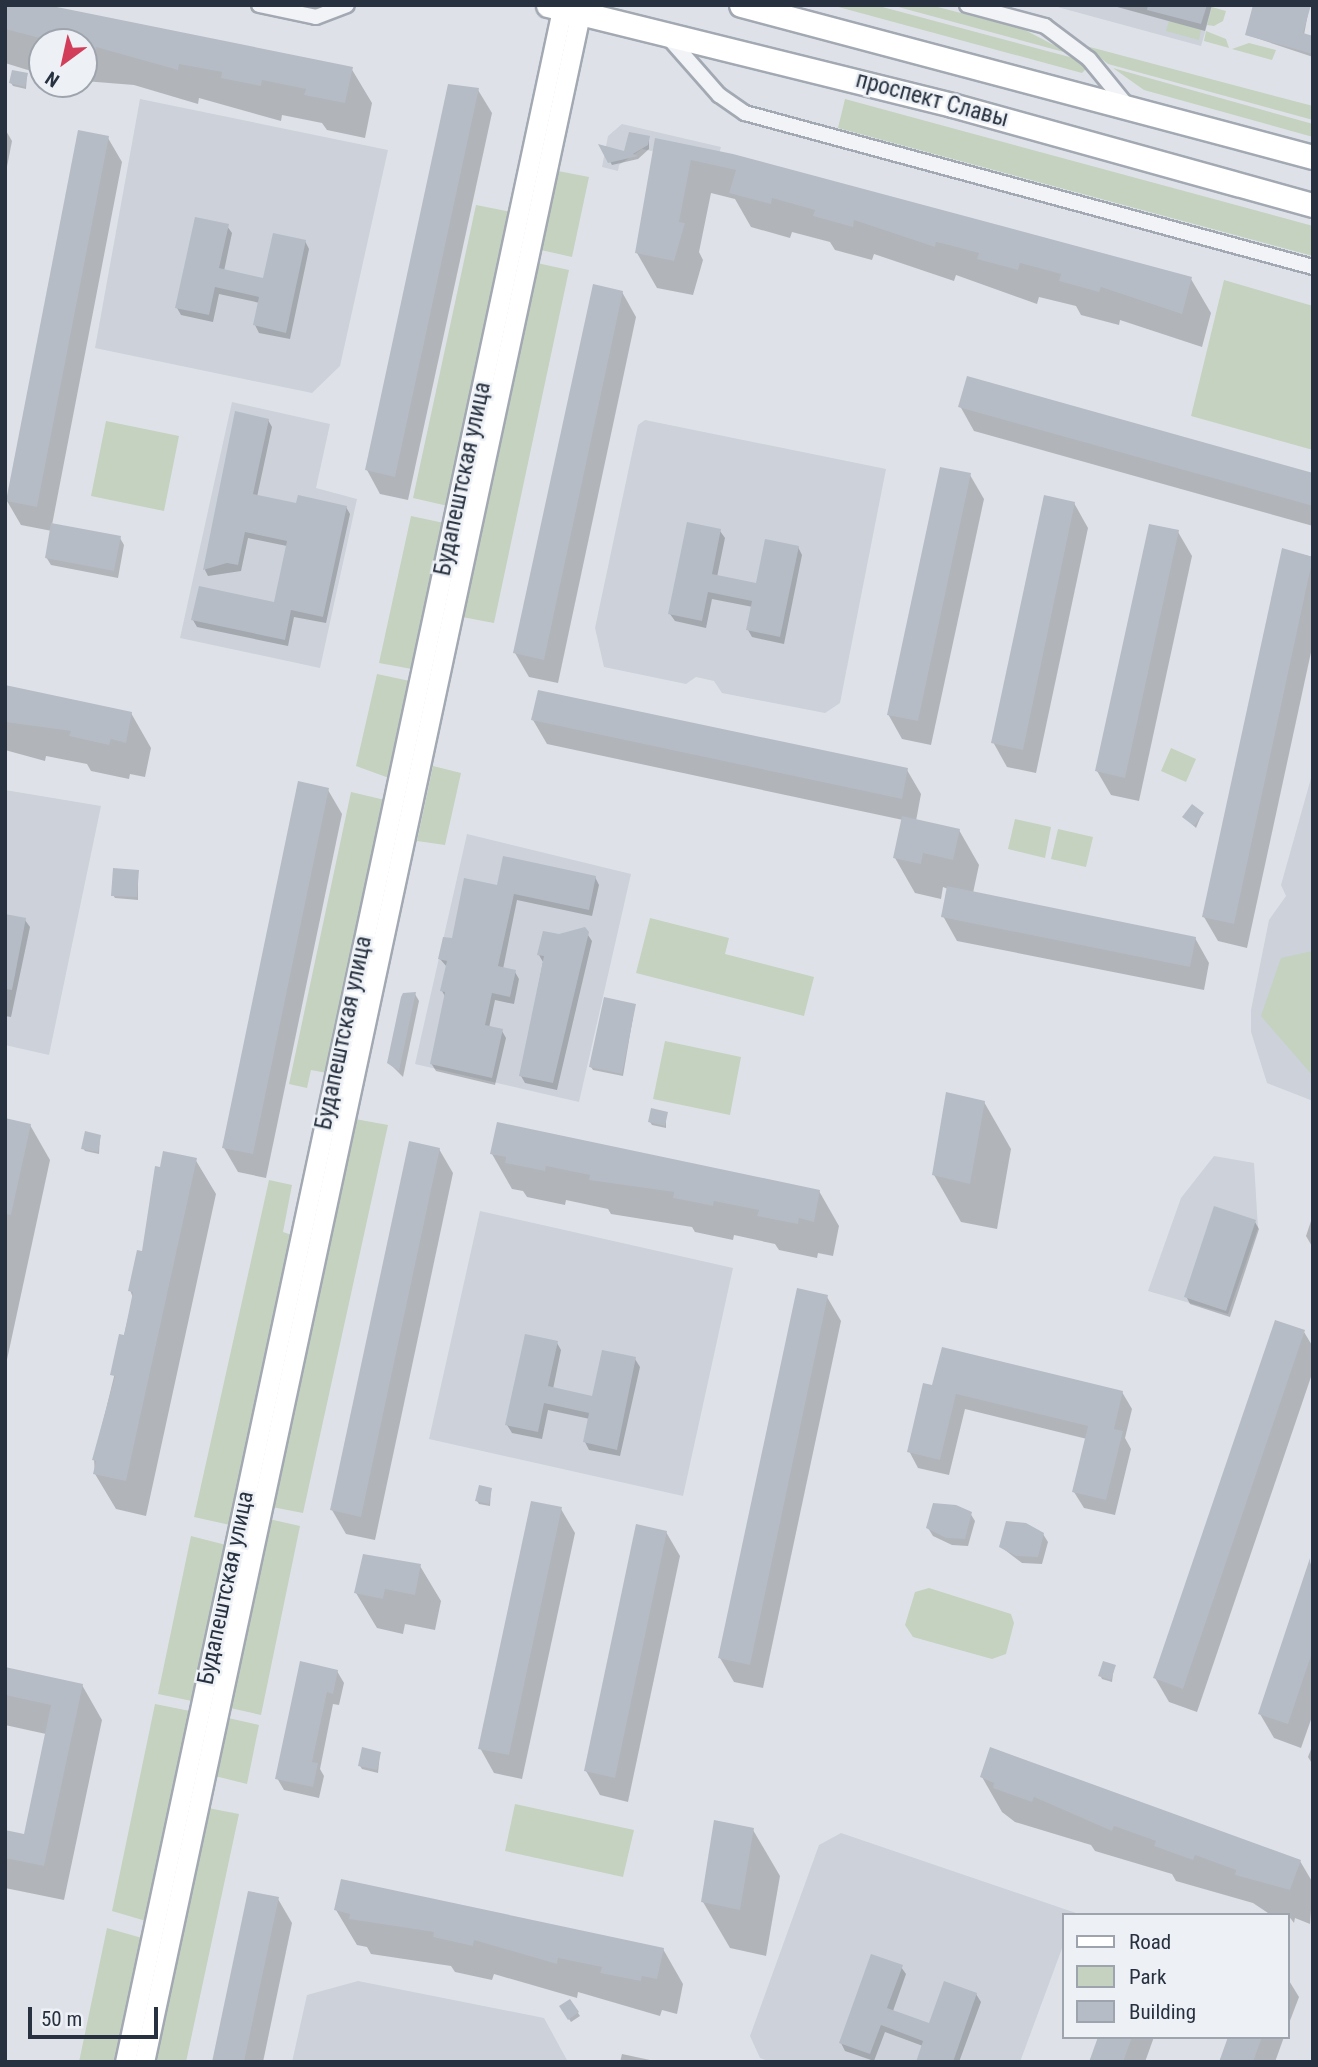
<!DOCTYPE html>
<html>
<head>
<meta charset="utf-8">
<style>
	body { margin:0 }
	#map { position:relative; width:1318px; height:2067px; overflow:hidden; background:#dee2e8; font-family:"Roboto Condensed",sans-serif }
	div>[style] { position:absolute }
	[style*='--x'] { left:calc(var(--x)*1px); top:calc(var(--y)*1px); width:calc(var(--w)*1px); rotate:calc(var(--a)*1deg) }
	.built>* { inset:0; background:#ccd1da }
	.green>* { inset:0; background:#c4d2bf }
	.shadow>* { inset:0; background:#0003 }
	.building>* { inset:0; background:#b5bcc5 }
	.roads { filter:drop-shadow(2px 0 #a3a9b2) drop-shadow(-2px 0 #a3a9b2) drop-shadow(0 2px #a3a9b2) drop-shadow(0 -2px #a3a9b2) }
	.street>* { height:14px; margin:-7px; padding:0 7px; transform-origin:7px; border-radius:7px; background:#f1f3f6 }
	.secondary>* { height:19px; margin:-9.5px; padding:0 9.5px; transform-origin:9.5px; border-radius:9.5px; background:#fff }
	.primary>* { height:23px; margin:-11.5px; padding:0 11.5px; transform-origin:11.5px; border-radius:11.5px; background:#fff }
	span { translate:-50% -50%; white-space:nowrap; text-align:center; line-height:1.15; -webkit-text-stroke:5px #edf1f6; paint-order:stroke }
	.street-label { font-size:23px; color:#27313f }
	.frame { position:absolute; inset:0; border:7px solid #27313f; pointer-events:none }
	.legend { position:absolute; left:1062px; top:1913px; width:228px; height:126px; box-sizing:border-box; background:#edf1f6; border:2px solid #9ea4ad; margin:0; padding:9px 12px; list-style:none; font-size:21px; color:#27313f }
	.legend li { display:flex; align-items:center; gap:14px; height:35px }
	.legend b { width:35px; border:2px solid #9ea4ad }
	.north { position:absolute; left:28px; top:28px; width:70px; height:70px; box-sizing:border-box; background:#edf1f6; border:2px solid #9ea4ad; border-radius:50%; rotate:213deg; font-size:19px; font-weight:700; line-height:28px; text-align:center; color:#27313f }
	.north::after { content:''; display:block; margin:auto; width:24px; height:32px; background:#d23e5a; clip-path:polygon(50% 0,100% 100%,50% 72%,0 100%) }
	.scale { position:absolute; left:28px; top:2007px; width:130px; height:32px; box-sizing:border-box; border:4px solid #27313f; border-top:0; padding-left:9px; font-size:21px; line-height:24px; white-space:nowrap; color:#27313f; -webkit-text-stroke:5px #edf1f6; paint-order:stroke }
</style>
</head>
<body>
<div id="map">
	<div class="built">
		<div style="clip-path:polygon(1050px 5px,1213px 5px,1201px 46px)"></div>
		<div style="clip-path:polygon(140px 99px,388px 150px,340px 366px,312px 393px,95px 348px)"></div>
		<div style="clip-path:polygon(622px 124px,721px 147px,716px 164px,642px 149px,619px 165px,618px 171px,602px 167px,608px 136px)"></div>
		<div style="clip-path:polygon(232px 402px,330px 424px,316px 488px,357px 499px,320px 668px,180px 638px)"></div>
		<div style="clip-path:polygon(645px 420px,886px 469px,840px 703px,825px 713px,722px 693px,714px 681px,696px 677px,686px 684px,604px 667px,595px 628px,638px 425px)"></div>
		<div style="clip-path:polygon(1313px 771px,1313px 1101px,1267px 1083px,1251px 1032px,1251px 1010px,1269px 920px,1286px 896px,1281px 885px)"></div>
		<div style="clip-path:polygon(5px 790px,101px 806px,49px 1055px,5px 1045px)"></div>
		<div style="clip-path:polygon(467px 834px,631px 874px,579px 1102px,415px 1064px)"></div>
		<div style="clip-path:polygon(1214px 1156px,1254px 1163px,1258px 1228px,1228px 1314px,1148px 1291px,1181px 1198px)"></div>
		<div style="clip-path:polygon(480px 1211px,733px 1268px,683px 1496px,429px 1439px)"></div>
		<div style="clip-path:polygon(841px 1833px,1076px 1913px,1064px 1915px,1064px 1943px,1020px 2062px,771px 2062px,760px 2058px,750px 2036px,819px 1845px)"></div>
		<div style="clip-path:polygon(358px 1981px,544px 2018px,568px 2062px,292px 2062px,307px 1995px)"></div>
	</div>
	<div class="green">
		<div style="clip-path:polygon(831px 5px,875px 5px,1077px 59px,1086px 69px,1082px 73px)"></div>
		<div style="clip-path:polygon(891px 5px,930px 5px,1023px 29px,1071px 54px)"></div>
		<div style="clip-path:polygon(1212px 7px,1226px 11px,1223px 21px,1214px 26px,1207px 25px)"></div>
		<div style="clip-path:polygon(1169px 21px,1201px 30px,1199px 40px,1166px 31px)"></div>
		<div style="clip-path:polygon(1206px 31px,1226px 39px,1229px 48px,1204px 41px)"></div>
		<div style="clip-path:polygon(1249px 43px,1276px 50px,1272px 60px,1232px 49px)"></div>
		<div style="clip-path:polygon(1086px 46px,1313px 106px,1313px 120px,1108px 64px)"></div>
		<div style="clip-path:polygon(1113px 68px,1313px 124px,1313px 137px,1144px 90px)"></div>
		<div style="clip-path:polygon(845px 99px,1313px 226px,1313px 256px,838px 128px)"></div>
		<div style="clip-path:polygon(558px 171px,589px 177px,572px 257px,541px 250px)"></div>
		<div style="clip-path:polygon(476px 205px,511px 212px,448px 506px,413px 498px)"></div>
		<div style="clip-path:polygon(537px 263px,569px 270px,494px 623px,462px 617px)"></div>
		<div style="clip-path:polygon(1224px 280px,1313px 306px,1313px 450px,1191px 416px)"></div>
		<div style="clip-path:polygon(106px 421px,179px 436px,164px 511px,91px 496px)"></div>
		<div style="clip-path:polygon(411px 516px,444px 523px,412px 669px,379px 663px)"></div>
		<div style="clip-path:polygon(377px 674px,410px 681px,389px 778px,356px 766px)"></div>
		<div style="clip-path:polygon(1171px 748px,1196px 759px,1186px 782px,1161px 771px)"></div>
		<div style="clip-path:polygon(433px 766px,461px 773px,445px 845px,417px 841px)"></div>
		<div style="clip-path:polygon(351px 792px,385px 800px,327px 1073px,311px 1070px,307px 1088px,289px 1084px)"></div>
		<div style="clip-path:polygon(1015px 819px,1051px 827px,1045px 858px,1008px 849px)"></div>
		<div style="clip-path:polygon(1058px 829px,1093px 837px,1086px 867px,1051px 859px)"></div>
		<div style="clip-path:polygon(650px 918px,729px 938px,725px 954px,814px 977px,804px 1016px,636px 973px)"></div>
		<div style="clip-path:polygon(1313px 951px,1313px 1076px,1261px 1016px,1281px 958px)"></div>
		<div style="clip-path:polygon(665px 1041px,741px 1057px,730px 1115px,653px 1099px)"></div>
		<div style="clip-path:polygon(355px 1119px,388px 1125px,303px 1513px,272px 1507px)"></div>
		<div style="clip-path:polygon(269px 1180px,292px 1185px,283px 1232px,292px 1235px,230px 1525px,194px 1517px)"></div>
		<div style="clip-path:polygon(269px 1519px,300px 1526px,261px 1715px,230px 1708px)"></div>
		<div style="clip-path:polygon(191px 1536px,226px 1545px,192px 1701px,158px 1694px)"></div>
		<div style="clip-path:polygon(929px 1588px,1011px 1614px,1014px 1623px,1006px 1654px,992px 1659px,913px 1637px,905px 1625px,915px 1592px)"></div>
		<div style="clip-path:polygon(155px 1704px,190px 1711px,146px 1921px,112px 1911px)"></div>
		<div style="clip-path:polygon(228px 1718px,259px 1725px,247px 1784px,215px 1776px)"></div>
		<div style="clip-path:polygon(515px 1804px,634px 1830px,623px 1877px,505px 1851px)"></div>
		<div style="clip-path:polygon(208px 1808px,239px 1814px,186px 2062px,154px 2062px)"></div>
		<div style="clip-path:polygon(107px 1928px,142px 1938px,115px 2062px,79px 2062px)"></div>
	</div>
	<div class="shadow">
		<div style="clip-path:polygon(5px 5px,351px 68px,372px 103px,365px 138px,327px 130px,322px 123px,282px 115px,281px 121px,199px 98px,198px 104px,134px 85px,84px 81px,84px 42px,42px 42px,42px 66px,32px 64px,31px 71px,5px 63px)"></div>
		<div style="clip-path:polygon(1110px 5px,1212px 5px,1205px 31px)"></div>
		<div style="clip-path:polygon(1309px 8px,1304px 35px,1313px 37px,1313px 57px,1247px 35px)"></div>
		<div style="clip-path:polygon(27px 75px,26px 89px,13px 86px,11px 83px)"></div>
		<div style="clip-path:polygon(478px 90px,492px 113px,408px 500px,380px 494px,367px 470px)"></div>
		<div style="clip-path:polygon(5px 129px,12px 141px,5px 177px)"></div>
		<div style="clip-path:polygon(108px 138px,122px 162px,52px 525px,120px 538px,124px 545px,118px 578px,51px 565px,46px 557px,52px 531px,21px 525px,7px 501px)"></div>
		<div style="clip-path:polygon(649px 138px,649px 149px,638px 159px,612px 165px,602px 147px,626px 154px)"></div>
		<div style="clip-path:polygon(656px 140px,1191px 279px,1211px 313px,1202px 347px,1120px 320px,1119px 325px,1081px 315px,1076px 306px,1039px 297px,1037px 304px,956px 275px,954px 281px,874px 254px,872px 260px,835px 250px,830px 242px,792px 232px,790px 238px,751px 227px,735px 199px,711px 193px,699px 252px,703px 260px,693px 295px,657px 288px,637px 253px)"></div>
		<div style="clip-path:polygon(227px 226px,232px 233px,224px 271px,264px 280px,305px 241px,309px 249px,290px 339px,259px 333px,255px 325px,260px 303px,219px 294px,213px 322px,181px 315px,177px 308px)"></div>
		<div style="clip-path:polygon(622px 292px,636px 317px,558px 683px,529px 677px,515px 653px)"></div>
		<div style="clip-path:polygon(960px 406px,1313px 475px,1313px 526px,974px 431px)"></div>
		<div style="clip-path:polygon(237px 413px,268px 420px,272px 427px,257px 497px,297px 506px,346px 507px,350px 514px,326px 623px,294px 617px,288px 646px,197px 627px,193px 620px,275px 604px,287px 546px,248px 538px,241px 571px,208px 576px,205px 570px)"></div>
		<div style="clip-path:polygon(970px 475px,984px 499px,931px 745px,902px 739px,888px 714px)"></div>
		<div style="clip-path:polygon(1074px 503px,1088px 528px,1036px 773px,1007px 767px,993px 742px)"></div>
		<div style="clip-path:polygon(720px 531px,725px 538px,717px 577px,757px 585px,798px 547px,802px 555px,784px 644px,752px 637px,748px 630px,753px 607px,712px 599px,706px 628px,675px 621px,670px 614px)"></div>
		<div style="clip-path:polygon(1178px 532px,1192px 556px,1139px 801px,1111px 795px,1097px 771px)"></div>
		<div style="clip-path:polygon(1283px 550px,1313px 557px,1313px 643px,1247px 948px,1218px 941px,1204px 917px)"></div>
		<div style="clip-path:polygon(5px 686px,131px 713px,151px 748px,145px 777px,130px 774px,129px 779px,91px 771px,87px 764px,46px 756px,45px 761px,5px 750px)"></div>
		<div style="clip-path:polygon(533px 720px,907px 770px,921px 794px,916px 821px,959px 830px,979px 865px,973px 893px,1195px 938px,1209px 963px,1204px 990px,957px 941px,943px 916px,948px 889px,943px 887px,941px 899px,915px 893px,895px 858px,903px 820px,547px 744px)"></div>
		<div style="clip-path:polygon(328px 790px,342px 814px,266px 1178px,238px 1172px,224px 1148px)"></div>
		<div style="clip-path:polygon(1202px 814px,1196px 828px,1184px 817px)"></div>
		<div style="clip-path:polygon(138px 872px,138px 900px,115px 898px,113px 895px)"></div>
		<div style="clip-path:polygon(595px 877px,599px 885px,592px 916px,517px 900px,503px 969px,515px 972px,519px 979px,514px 1004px,495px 1000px,489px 1028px,502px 1031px,506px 1038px,495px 1085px,436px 1071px,431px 1063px,446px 998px,442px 991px,447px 967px,440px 959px,453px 940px,498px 888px)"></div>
		<div style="clip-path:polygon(5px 916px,25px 920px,30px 927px,11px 1017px,5px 1016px)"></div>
		<div style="clip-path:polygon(584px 929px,592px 941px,557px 1090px,525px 1083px,521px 1076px,543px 962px,539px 955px,559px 935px)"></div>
		<div style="clip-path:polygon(415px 994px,419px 1001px,403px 1077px,389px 1063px)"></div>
		<div style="clip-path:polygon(635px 1005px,623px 1076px,593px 1070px,591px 1067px)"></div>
		<div style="clip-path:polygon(984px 1102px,1011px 1149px,997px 1229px,961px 1222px,934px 1175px)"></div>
		<div style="clip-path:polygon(666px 1113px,666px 1128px,652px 1125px,650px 1122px)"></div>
		<div style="clip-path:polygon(5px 1120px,30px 1125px,50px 1160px,5px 1369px)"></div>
		<div style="clip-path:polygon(100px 1136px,99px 1154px,85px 1151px,83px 1148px)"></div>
		<div style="clip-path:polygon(439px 1149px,453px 1173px,375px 1540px,346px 1534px,332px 1510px)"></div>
		<div style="clip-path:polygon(492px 1154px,819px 1191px,839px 1226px,833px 1256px,818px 1253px,817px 1258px,779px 1250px,775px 1244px,734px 1235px,733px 1240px,695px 1232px,692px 1227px,611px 1214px,608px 1209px,566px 1200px,565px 1205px,527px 1197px,523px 1191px,512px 1189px)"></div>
		<div style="clip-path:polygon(195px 1159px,216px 1194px,146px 1516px,116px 1509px,95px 1474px,94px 1459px,133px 1298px,130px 1290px,143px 1253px)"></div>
		<div style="clip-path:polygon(1313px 1215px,1313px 1248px,1306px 1236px)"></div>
		<div style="clip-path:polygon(1255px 1222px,1259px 1229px,1230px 1317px,1190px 1304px,1186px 1296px)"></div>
		<div style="clip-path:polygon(827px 1297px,841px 1321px,763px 1688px,734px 1682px,720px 1658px)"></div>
		<div style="clip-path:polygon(1304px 1332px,1313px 1347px,1313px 1371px,1197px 1712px,1169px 1702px,1155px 1678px)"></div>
		<div style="clip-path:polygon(557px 1343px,561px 1350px,553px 1389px,593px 1398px,635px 1359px,640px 1367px,620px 1456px,589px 1450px,585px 1442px,590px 1419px,548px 1410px,542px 1439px,512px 1433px,507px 1425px)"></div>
		<div style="clip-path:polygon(925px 1385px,1122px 1392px,1132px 1409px,1125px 1438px,1131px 1449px,1115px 1515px,1084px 1508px,1074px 1492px,1087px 1439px,965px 1409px,949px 1475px,918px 1468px,909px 1451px)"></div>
		<div style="clip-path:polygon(491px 1489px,490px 1506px,479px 1504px,477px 1501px)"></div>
		<div style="clip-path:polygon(561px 1509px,575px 1533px,522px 1779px,494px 1773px,480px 1748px)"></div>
		<div style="clip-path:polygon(970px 1513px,975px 1521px,968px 1546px,952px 1545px,933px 1536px,928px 1528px)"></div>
		<div style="clip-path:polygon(666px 1532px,680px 1556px,628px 1802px,600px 1795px,586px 1771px)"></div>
		<div style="clip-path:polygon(1043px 1534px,1048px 1542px,1042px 1564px,1022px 1563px,1001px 1547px)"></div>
		<div style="clip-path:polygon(1313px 1556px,1313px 1714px,1301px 1748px,1274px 1738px,1260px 1714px)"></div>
		<div style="clip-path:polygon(420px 1566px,441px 1601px,435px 1630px,405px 1624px,403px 1634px,377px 1628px,356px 1593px)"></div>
		<div style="clip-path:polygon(1114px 1666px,1112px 1682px,1102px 1679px,1100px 1675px)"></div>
		<div style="clip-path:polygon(5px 1669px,82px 1685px,102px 1720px,64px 1900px,5px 1888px,5px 1831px,25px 1836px,46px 1734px,5px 1725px)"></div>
		<div style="clip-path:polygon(337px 1671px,344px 1683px,339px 1705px,333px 1704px,320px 1769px,324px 1776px,319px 1798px,284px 1790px,277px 1778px)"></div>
		<div style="clip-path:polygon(1313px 1744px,1313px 1765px,1308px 1757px)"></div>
		<div style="clip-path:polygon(380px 1753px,378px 1773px,362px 1769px,360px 1766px)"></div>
		<div style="clip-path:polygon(982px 1777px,1300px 1861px,1313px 1883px,1310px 1924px,1295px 1918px,1294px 1923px,1288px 1915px,1271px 1915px,1253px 1903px,1176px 1881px,1172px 1874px,1095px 1851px,1091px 1845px,1015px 1822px,1002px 1812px)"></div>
		<div style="clip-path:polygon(753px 1830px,780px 1876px,766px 1956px,730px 1948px,703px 1902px)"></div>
		<div style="clip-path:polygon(278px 1899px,292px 1923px,263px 2062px,213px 2062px)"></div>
		<div style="clip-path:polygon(336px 1910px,663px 1949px,683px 1984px,677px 2014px,662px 2010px,660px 2016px,578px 1992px,577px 1998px,494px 1974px,492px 1980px,455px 1972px,451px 1966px,371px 1954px,367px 1947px,357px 1945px)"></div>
		<div style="clip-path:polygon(901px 1967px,906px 1974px,893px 2011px,930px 2025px,976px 1994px,981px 2002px,959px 2062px,918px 2062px,923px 2046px,885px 2032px,874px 2061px,845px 2051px,841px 2043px)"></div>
		<div style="clip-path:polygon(1288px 1979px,1299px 1997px,1288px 2026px)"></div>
		<div style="clip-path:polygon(570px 2001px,580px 2016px,571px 2022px,561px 2007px)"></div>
		<div style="clip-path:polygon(1100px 2037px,1154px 2037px,1145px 2062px,1091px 2062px)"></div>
		<div style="clip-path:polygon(1230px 2037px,1284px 2037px,1275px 2062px,1221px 2062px)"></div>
		<div style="clip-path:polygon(622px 2054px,650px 2060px,651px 2062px,620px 2062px)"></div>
	</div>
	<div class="building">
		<div style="clip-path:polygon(5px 5px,47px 5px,353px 67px,345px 103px,304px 95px,306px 89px,262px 80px,261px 86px,221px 78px,222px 72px,179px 64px,178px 70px,96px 47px,90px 73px,84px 72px,84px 42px,55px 42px,5px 29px)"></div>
		<div style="clip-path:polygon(1148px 5px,1207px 5px,1201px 24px,1147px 10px)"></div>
		<div style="clip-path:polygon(1253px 5px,1311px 5px,1303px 33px,1313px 36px,1313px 54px,1245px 35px)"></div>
		<div style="clip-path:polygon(12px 70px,28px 73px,25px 87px,9px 83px)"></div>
		<div style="clip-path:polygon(448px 84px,479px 88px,395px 477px,365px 470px)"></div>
		<div style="clip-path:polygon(78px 130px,109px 136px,37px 507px,6px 501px)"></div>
		<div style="clip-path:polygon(629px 132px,650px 136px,648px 145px,633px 154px,638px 156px,608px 163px,598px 144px,624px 151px)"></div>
		<div style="clip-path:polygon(655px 138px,733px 154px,1192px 277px,1182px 314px,1101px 287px,1099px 292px,1059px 281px,1061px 274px,1020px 263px,1018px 270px,977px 259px,979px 253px,949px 245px,936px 242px,935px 247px,854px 220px,853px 227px,813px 216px,815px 210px,772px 198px,771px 204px,729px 193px,736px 170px,691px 160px,679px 222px,685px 223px,674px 261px,635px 253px)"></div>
		<div style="clip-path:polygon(195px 217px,229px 224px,219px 268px,263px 278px,273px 233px,306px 240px,286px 333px,253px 325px,259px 297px,215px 287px,209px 315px,175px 308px)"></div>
		<div style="clip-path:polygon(593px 284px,623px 291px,544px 660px,513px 653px)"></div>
		<div style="clip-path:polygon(967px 376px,1313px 473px,1313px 506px,958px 407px)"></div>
		<div style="clip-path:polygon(235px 411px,269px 419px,253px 494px,296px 503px,298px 495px,347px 506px,323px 617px,291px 610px,285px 640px,191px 620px,199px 586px,274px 602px,287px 541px,245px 532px,238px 565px,227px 563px,203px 570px)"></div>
		<div style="clip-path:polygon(940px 467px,971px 473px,918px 721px,887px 715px)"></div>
		<div style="clip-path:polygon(1044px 495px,1075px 502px,1023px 750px,991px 743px)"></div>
		<div style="clip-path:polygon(687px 522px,721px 529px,712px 574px,756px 583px,765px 539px,799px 546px,780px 637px,746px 630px,752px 601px,708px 592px,702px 621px,668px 614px)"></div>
		<div style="clip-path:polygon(51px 523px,121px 536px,114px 571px,45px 558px)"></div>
		<div style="clip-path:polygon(1149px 524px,1179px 530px,1125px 778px,1095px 771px)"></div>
		<div style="clip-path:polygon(1282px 548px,1313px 557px,1234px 924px,1202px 917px)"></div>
		<div style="clip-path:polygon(5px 685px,132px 712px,126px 743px,111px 739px,109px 745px,69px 736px,71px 731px,5px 722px)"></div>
		<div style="clip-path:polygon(538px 690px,908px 768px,902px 799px,531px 720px)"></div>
		<div style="clip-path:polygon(298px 781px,329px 788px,253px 1154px,222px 1148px)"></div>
		<div style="clip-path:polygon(1192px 804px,1204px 813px,1194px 826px,1182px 817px)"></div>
		<div style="clip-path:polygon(902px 816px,960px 829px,953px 860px,923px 853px,921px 864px,893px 858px)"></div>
		<div style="clip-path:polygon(503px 856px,596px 876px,589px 910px,514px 894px,498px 966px,516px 970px,510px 997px,492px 993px,485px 1025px,503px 1029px,492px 1078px,430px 1064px,445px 992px,440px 991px,447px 961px,438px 959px,443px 937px,452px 938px,464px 878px,497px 885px)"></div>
		<div style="clip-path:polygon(113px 868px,139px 870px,137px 897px,111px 896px)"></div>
		<div style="clip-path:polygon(947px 886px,1196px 937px,1190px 967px,941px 917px)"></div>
		<div style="clip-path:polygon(5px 914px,26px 918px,12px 990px,5px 989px)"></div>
		<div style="clip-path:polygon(585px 927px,589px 932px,553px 1083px,519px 1076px,544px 956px,537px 955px,543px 931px,559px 934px)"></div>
		<div style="clip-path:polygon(416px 992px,399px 1071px,387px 1063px,401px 997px,403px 993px)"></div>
		<div style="clip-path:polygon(604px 997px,636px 1004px,622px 1074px,589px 1067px)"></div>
		<div style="clip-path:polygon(946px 1092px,985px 1101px,970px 1184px,932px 1175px)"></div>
		<div style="clip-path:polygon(651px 1108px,668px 1112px,665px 1126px,648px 1122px)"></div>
		<div style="clip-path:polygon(5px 1118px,31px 1124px,11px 1215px,5px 1214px)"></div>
		<div style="clip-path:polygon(497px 1122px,820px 1190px,814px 1222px,799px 1218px,798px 1224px,757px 1216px,759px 1210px,714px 1201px,713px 1206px,694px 1202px,673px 1198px,674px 1192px,589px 1180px,590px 1175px,546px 1166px,545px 1171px,505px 1163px,506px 1157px,490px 1154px)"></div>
		<div style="clip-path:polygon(85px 1131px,101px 1135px,98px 1152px,81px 1149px)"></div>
		<div style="clip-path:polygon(409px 1141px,440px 1148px,361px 1517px,330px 1510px)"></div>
		<div style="clip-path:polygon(163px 1151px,197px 1158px,126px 1481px,93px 1474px,96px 1461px,92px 1460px,115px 1376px,110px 1375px,119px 1334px,124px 1335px,133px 1292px,128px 1291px,137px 1250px,142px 1251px,155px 1166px,160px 1167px)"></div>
		<div style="clip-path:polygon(1214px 1206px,1256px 1220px,1226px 1311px,1184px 1297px)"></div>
		<div style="clip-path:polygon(797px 1288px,828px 1295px,750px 1665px,718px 1658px)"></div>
		<div style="clip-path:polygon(1275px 1320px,1305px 1330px,1183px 1689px,1153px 1678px)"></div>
		<div style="clip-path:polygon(525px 1334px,558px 1341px,548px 1386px,592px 1396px,602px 1350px,636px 1357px,617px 1450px,583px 1442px,589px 1413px,544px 1403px,538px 1432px,505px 1425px)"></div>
		<div style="clip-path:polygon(942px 1347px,1123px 1391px,1114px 1429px,1123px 1431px,1106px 1500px,1072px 1492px,1088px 1426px,956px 1394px,940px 1460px,907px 1452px,923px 1383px,932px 1385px)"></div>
		<div style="clip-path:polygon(479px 1485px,492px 1488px,489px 1504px,475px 1501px)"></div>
		<div style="clip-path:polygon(531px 1501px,562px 1507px,509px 1755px,478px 1749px)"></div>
		<div style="clip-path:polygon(933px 1503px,956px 1505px,972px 1512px,965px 1539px,946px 1538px,926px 1528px)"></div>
		<div style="clip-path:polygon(1006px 1521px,1026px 1523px,1044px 1533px,1038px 1557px,1016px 1556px,999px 1547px)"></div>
		<div style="clip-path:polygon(636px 1524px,667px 1531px,615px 1778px,584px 1771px)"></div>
		<div style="clip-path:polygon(363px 1554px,421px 1564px,415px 1595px,385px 1589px,383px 1599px,354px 1593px)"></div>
		<div style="clip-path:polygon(1310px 1558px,1313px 1650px,1288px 1724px,1258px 1714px)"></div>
		<div style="clip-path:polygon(300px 1661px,338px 1670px,333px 1694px,327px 1692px,312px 1762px,318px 1763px,313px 1787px,275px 1779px)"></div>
		<div style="clip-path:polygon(1103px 1661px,1116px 1665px,1111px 1680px,1098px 1676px)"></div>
		<div style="clip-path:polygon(5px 1667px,83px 1684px,44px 1866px,5px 1858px,5px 1830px,24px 1834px,51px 1705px,5px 1695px)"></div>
		<div style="clip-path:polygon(362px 1747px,381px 1752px,377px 1770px,358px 1766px)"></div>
		<div style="clip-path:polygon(990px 1747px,1301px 1860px,1290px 1890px,1235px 1875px,1236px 1870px,1195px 1855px,1193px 1860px,1154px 1846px,1156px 1841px,1114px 1826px,1112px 1831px,1034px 1797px,1032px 1802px,993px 1788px,994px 1783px,980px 1777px)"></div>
		<div style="clip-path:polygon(714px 1820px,754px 1828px,740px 1910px,701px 1902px)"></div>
		<div style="clip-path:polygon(341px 1879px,664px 1948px,657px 1979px,642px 1976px,641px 1981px,600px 1973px,602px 1967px,558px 1958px,557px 1964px,474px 1940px,473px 1946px,433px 1937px,434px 1932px,349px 1919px,350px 1914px,334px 1910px)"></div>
		<div style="clip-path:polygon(248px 1891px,279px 1897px,244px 2062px,212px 2062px)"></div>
		<div style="clip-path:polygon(871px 1954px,903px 1965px,887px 2008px,929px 2023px,944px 1981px,977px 1993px,953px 2062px,916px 2062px,923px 2041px,881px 2025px,870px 2054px,839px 2043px)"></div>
		<div style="clip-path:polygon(570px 1999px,579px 2012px,568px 2020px,559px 2006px)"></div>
		<div style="clip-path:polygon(1098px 2037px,1132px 2037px,1123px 2062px,1089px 2062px)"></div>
		<div style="clip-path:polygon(1228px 2037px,1262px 2037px,1253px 2062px,1219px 2062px)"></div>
	</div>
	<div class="roads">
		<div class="street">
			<div style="--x:259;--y:5;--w:58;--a:11.9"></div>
			<div style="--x:316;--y:17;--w:33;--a:-21"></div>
			<div style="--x:967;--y:5;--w:81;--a:15.1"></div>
			<div style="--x:1045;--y:26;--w:55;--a:36.9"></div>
			<div style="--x:1089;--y:59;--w:57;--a:50.7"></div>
			<div style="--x:667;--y:36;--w:79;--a:48.6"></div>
			<div style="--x:719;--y:95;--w:32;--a:35"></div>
			<div style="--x:745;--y:113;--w:589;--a:15.17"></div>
		</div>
		<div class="secondary">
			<div style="--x:125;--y:2062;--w:2103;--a:-77.98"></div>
			<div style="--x:144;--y:2062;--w:2103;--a:-77.98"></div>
		</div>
		<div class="primary">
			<div style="--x:548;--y:5;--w:416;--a:13.9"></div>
			<div style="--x:952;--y:105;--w:375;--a:15.5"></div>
			<div style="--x:741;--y:5;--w:592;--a:14.88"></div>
		</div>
	</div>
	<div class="street-label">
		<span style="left:932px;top:100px;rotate:15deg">проспект Славы</span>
		<span style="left:463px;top:479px;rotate:-78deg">Будапештская улица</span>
		<span style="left:344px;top:1033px;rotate:-78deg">Будапештская улица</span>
		<span style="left:226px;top:1588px;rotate:-78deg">Будапештская улица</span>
	</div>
	<div class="frame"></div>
	<ul class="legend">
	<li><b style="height:9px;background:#fff"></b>Road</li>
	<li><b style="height:19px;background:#c4d2bf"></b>Park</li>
	<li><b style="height:19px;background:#b5bcc5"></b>Building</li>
	</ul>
	<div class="north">N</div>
	<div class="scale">50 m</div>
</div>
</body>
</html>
